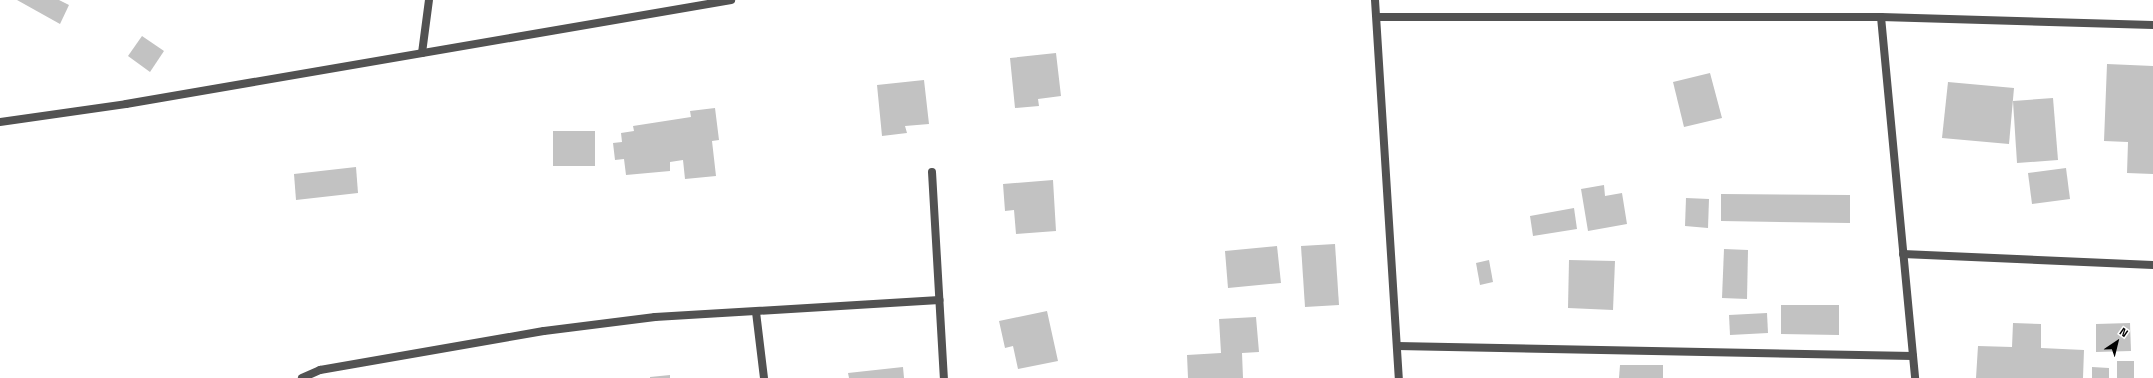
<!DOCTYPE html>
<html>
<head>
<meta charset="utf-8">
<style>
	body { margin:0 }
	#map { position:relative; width:2153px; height:378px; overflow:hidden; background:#fff; font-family:"Titillium Web",sans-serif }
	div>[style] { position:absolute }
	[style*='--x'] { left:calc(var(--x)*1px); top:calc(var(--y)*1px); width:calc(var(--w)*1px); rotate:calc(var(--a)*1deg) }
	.building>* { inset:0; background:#c2c2c2 }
	.minor>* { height:8px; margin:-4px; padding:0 4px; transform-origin:4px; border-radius:4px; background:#525252 }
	span { translate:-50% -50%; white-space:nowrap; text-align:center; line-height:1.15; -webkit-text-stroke:4px #fff; paint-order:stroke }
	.north { position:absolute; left:2097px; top:322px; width:40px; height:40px; -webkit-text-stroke:3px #fff; paint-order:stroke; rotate:35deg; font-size:11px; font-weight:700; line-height:16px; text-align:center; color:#000 }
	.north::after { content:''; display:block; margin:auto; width:14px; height:18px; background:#000; clip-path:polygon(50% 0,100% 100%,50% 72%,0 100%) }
</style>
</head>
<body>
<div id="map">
	<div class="building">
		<div style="clip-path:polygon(17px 0,59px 0,69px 5px,60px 24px)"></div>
		<div style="clip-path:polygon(142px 36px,164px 51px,150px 72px,128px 56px)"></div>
		<div style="clip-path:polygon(1056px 53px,1061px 96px,1038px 99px,1039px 106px,1015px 108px,1010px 58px)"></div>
		<div style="clip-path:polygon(2107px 64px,2153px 66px,2153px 174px,2127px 173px,2128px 142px,2104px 141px)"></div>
		<div style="clip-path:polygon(1710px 73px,1722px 118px,1684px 127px,1673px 82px)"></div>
		<div style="clip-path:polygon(924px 80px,929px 124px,905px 126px,907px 133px,882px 136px,877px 85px)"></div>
		<div style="clip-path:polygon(1948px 82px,2014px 88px,2009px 144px,1942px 138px)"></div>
		<div style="clip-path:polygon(2053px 98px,2058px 160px,2017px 163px,2013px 101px)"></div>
		<div style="clip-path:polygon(715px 108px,719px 140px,712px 141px,716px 176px,685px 179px,683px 160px,670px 162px,670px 171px,626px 175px,624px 159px,615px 160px,613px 143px,622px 142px,621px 133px,634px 131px,633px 126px,691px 117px,690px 111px)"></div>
		<div style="clip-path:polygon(553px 131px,595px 131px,595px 166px,553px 166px)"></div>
		<div style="clip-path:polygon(356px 167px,358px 193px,296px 200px,294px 174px)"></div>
		<div style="clip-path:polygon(2066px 168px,2070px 199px,2032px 204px,2028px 173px)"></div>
		<div style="clip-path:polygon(1053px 180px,1056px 231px,1016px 234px,1014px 210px,1005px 211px,1003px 184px)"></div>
		<div style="clip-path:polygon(1604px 185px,1605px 196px,1622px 193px,1627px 224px,1588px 231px,1581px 189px)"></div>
		<div style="clip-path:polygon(1721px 194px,1850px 195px,1850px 223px,1721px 221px)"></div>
		<div style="clip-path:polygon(1686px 198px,1709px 199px,1708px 228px,1685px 226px)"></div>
		<div style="clip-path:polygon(1574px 208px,1577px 229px,1533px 236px,1530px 216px)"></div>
		<div style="clip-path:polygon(1335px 244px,1339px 305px,1305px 307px,1301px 246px)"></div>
		<div style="clip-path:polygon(1277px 246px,1281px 283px,1228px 288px,1225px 251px)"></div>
		<div style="clip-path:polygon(1724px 249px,1748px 250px,1747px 299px,1722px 298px)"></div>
		<div style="clip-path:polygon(1489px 260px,1493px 282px,1480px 285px,1476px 263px)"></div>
		<div style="clip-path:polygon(1569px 260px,1615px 261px,1613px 310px,1568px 308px)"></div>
		<div style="clip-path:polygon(1781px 305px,1839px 305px,1839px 335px,1781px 334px)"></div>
		<div style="clip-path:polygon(1047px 311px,1058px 361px,1018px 369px,1013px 346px,1005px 348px,999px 321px)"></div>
		<div style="clip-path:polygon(1767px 313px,1768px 333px,1730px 335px,1729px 315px)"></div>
		<div style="clip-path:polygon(1256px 317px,1259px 352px,1242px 353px,1243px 378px,1188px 378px,1187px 355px,1221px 353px,1219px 319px)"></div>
		<div style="clip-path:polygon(2013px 323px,2041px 324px,2041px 348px,2084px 350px,2083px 378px,1976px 378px,1978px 346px,2012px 347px)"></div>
		<div style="clip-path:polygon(2130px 323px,2131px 351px,2096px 352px,2096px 324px)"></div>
		<div style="clip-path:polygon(2117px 361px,2134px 361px,2134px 378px,2117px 378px)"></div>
		<div style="clip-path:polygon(1620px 365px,1663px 365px,1663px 378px,1619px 378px)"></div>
		<div style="clip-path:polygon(903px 367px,904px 378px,849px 378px,848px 373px)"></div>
		<div style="clip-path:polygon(2092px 367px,2109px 368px,2109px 378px,2092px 378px)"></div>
		<div style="clip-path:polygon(670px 375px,670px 378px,650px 378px,650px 377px)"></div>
	</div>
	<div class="minor">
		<div style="--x:1375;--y:0;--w:379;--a:86.4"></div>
		<div style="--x:1378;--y:17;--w:503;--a:0"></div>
		<div style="--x:1881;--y:17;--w:272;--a:1.7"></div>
		<div style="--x:1881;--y:17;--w:363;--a:84.6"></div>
		<div style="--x:422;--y:53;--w:53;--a:-82.5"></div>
		<div style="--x:0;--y:122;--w:127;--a:-8.1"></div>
		<div style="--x:126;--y:104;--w:614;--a:-9.75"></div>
		<div style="--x:932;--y:172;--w:206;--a:86.7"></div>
		<div style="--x:1903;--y:254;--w:250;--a:2.5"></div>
		<div style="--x:756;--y:312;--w:66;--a:83.1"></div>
		<div style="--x:1397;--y:346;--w:516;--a:1.11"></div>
		<div style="--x:302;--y:378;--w:20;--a:-24"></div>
		<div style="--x:320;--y:370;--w:227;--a:-9.9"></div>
		<div style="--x:544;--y:331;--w:112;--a:-7.2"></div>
		<div style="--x:655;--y:317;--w:285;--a:-3.4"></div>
	</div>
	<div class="north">N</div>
</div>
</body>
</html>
